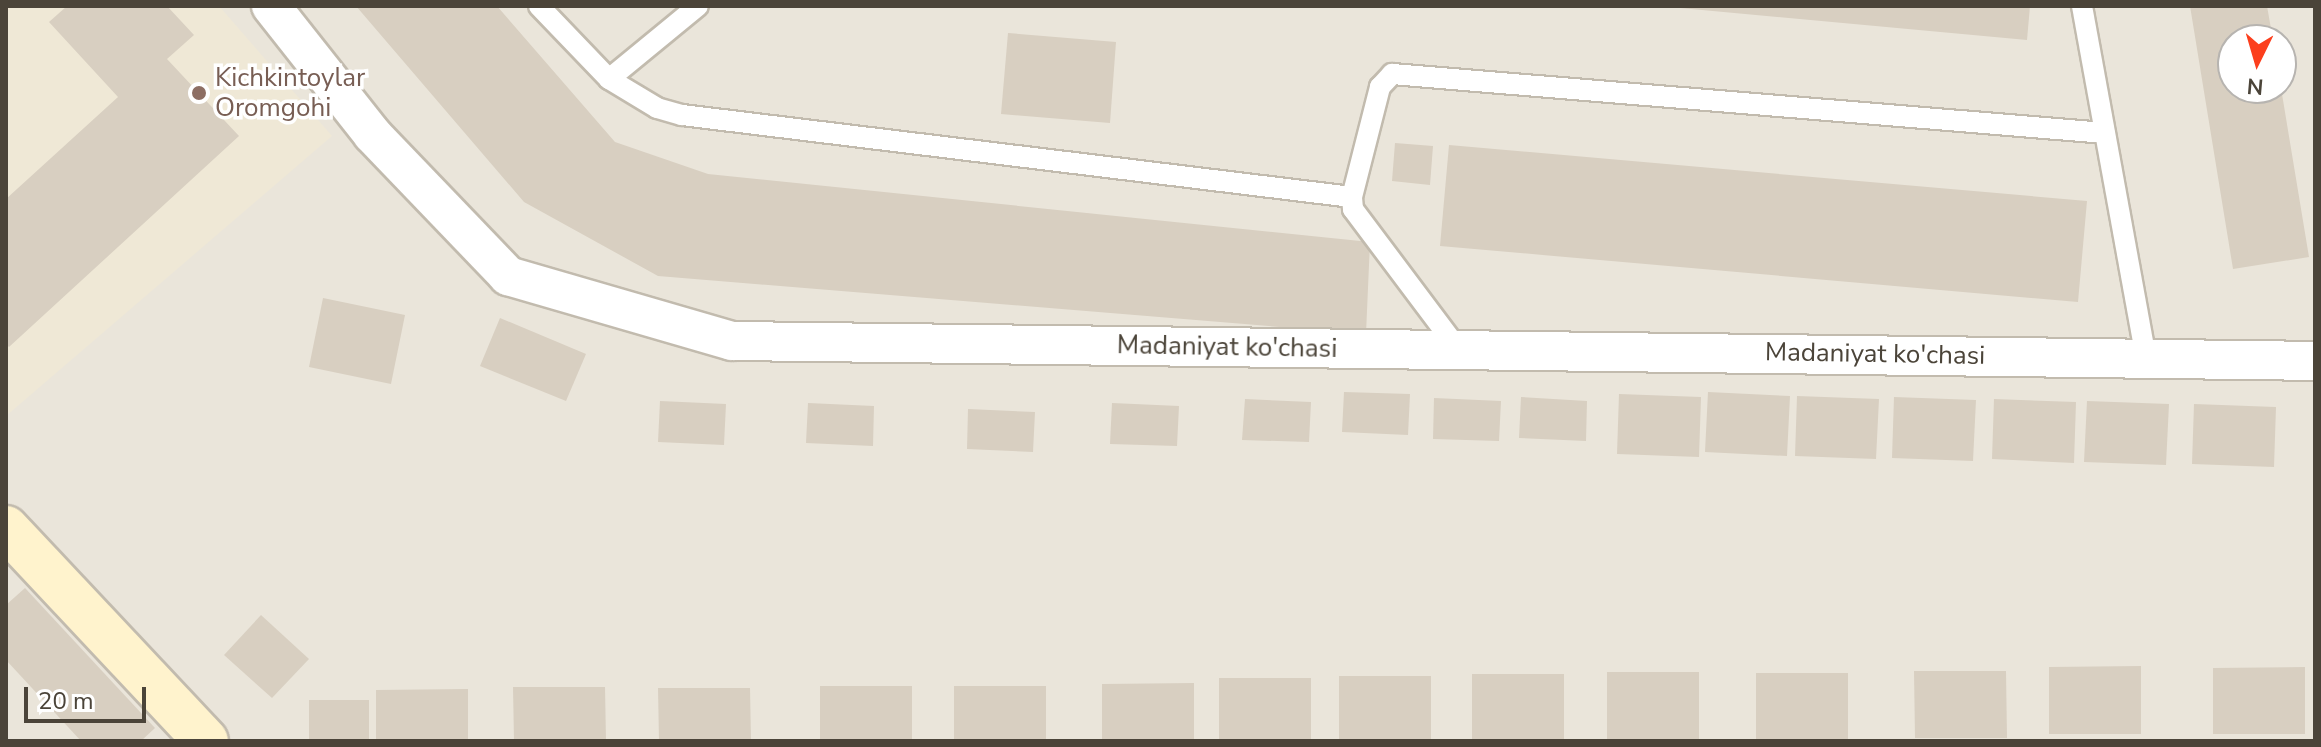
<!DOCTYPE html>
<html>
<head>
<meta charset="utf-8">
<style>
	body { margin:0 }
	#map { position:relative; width:2321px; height:747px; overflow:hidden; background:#f6f3ec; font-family:"Nunito Sans",sans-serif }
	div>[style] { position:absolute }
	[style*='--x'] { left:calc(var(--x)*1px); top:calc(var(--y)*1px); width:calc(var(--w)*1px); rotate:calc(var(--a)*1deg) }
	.residential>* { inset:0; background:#eae5da }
	.education>* { inset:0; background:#efe8d6 }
	.building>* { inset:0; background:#d8cfc1 }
	.roads { filter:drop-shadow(2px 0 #c2bbae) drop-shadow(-2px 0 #c2bbae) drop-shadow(0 2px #c2bbae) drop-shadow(0 -2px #c2bbae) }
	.service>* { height:20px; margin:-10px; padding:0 10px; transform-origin:10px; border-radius:10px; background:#fff }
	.minor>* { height:38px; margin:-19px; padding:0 19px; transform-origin:19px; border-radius:19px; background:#fff }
	.secondary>* { height:44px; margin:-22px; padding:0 22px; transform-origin:22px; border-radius:22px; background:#fff3cd }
	.dots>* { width:22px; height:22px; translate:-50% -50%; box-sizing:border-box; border:4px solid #fff; border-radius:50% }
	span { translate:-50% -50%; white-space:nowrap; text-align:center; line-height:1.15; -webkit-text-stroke:7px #fff; paint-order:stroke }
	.education-label { font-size:26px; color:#785e54 }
	.left { translate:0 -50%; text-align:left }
	.street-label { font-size:26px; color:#4b4439 }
	.frame { position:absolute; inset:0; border:8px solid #4b4439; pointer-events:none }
	.north { position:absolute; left:2217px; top:24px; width:80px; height:80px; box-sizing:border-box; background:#fff; border:2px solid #b7b4b0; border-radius:50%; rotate:185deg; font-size:22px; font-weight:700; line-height:32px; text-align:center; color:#4b4439 }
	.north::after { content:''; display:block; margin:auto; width:28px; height:36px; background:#fc3f1d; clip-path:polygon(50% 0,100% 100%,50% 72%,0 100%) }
	.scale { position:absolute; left:24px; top:687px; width:122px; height:36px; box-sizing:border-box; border:4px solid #4b4439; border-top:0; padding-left:10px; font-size:24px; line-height:28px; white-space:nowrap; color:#4b4439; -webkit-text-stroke:6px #fff; paint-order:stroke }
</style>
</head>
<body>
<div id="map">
	<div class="residential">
		<div style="clip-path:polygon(evenodd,6px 6px,2315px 6px,2315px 741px,6px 741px,6px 6px,2233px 40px,2281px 40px,2281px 88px,2233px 88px,2233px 40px)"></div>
	</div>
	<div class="education">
		<div style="clip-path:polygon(6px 6px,219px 6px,332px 136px,6px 416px)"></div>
	</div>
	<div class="building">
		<div style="clip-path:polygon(67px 6px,167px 6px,194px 35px,167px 59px,239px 136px,9px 347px,6px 344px,6px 199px,118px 97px,49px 22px)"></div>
		<div style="clip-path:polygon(356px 6px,497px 6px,615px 142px,708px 174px,1370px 242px,1366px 334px,658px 276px,524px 202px)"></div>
		<div style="clip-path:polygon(1659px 6px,2030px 6px,2027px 40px)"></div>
		<div style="clip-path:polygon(2190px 6px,2267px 6px,2273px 40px,2233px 40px,2233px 88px,2281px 88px,2309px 257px,2233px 269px)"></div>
		<div style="clip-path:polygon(1008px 33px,1116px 42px,1110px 123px,1001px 114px)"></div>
		<div style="clip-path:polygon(1395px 143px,1433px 146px,1430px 185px,1392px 181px)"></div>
		<div style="clip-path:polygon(1449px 145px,2087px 201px,2078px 302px,1440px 246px)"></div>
		<div style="clip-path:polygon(323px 298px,405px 315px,391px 384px,309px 367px)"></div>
		<div style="clip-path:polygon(500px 318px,586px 354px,566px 401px,480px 366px)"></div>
		<div style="clip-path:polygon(1344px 392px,1410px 394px,1408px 435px,1342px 432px)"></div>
		<div style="clip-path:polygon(1708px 392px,1790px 396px,1787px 456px,1705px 452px)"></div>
		<div style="clip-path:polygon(1619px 394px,1701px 397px,1699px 457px,1617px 454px)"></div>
		<div style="clip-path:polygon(1797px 396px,1879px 399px,1876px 459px,1795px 456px)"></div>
		<div style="clip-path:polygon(1521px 397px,1587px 401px,1586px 441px,1519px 438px)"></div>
		<div style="clip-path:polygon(1894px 397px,1976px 400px,1973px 461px,1892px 458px)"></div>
		<div style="clip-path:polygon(1434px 398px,1501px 401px,1499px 441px,1433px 439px)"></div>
		<div style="clip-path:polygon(1245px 399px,1311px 402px,1309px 442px,1242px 440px)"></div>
		<div style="clip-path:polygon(1994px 399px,2076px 402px,2074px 463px,1992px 459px)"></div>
		<div style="clip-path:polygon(660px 401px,726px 404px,724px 445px,658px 442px)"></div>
		<div style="clip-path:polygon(2087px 401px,2169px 404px,2166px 465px,2084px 462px)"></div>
		<div style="clip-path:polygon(808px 403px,874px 406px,873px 446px,806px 443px)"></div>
		<div style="clip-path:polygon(1112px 403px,1179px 406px,1177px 446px,1110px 444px)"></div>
		<div style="clip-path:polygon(2194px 404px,2276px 407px,2274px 467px,2192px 464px)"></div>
		<div style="clip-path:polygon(968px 409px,1035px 412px,1033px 452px,967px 449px)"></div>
		<div style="clip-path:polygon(25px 588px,155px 728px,141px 741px,81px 741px,6px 660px,6px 605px)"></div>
		<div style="clip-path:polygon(261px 615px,309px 659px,272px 698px,224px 655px)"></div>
		<div style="clip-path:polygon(2141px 666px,2141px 734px,2049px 734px,2049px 667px)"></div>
		<div style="clip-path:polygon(2305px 667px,2305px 734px,2213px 734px,2213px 668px)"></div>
		<div style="clip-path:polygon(1914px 671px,2006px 671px,2007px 738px,1915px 738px)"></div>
		<div style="clip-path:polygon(1607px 672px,1699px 672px,1699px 739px,1607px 739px)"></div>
		<div style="clip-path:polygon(1756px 673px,1848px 673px,1848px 740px,1756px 741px)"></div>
		<div style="clip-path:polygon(1472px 674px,1564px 674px,1564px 741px,1472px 741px)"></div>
		<div style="clip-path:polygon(1339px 676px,1431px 676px,1431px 741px,1339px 741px)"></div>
		<div style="clip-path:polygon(1219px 678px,1311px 678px,1311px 741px,1219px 741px)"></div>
		<div style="clip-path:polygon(1194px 683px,1194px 741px,1102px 741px,1102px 684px)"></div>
		<div style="clip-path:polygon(820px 686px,912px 686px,912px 741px,820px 741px)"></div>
		<div style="clip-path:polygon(954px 686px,1046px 686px,1046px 741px,954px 741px)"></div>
		<div style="clip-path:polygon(513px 687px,605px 687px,606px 741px,514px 741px)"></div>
		<div style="clip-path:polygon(658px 688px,750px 688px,751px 741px,659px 741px)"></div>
		<div style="clip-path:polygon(468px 689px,468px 741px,376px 741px,376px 690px)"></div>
		<div style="clip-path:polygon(309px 700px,369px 700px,369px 741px,309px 741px)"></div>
	</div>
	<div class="roads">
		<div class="service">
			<div style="--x:539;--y:6;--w:101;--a:46.2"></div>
			<div style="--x:609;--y:79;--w:56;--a:31.1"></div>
			<div style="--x:657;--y:108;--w:26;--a:16"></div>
			<div style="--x:682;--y:115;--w:675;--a:6.98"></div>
			<div style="--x:2082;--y:6;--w:357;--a:79.7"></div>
			<div style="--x:609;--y:79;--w:115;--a:-39.4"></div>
			<div style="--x:1458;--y:349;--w:175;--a:-126.9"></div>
			<div style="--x:1353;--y:209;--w:12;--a:-95"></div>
			<div style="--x:1352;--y:197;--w:114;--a:-75.7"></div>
			<div style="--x:1380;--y:87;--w:18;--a:-47"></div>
			<div style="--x:1392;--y:74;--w:715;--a:4.73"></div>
		</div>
		<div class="minor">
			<div style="--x:271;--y:6;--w:163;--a:51.7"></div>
			<div style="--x:372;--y:134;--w:197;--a:46.2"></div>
			<div style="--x:508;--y:276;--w:233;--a:16.2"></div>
			<div style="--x:732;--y:341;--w:1583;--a:0.72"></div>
		</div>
		<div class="secondary">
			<div style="--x:6;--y:528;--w:292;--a:46.8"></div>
		</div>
	</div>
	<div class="dots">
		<div style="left:199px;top:93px;background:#8d6e63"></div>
	</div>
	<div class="education-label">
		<span class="left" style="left:215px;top:93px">Kichkintoylar<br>Oromgohi</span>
	</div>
	<div class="street-label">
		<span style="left:1227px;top:347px;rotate:1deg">Madaniyat ko'chasi</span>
		<span style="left:1875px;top:354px;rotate:1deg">Madaniyat ko'chasi</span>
	</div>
	<div class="frame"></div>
	<div class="north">N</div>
	<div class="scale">20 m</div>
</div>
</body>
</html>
